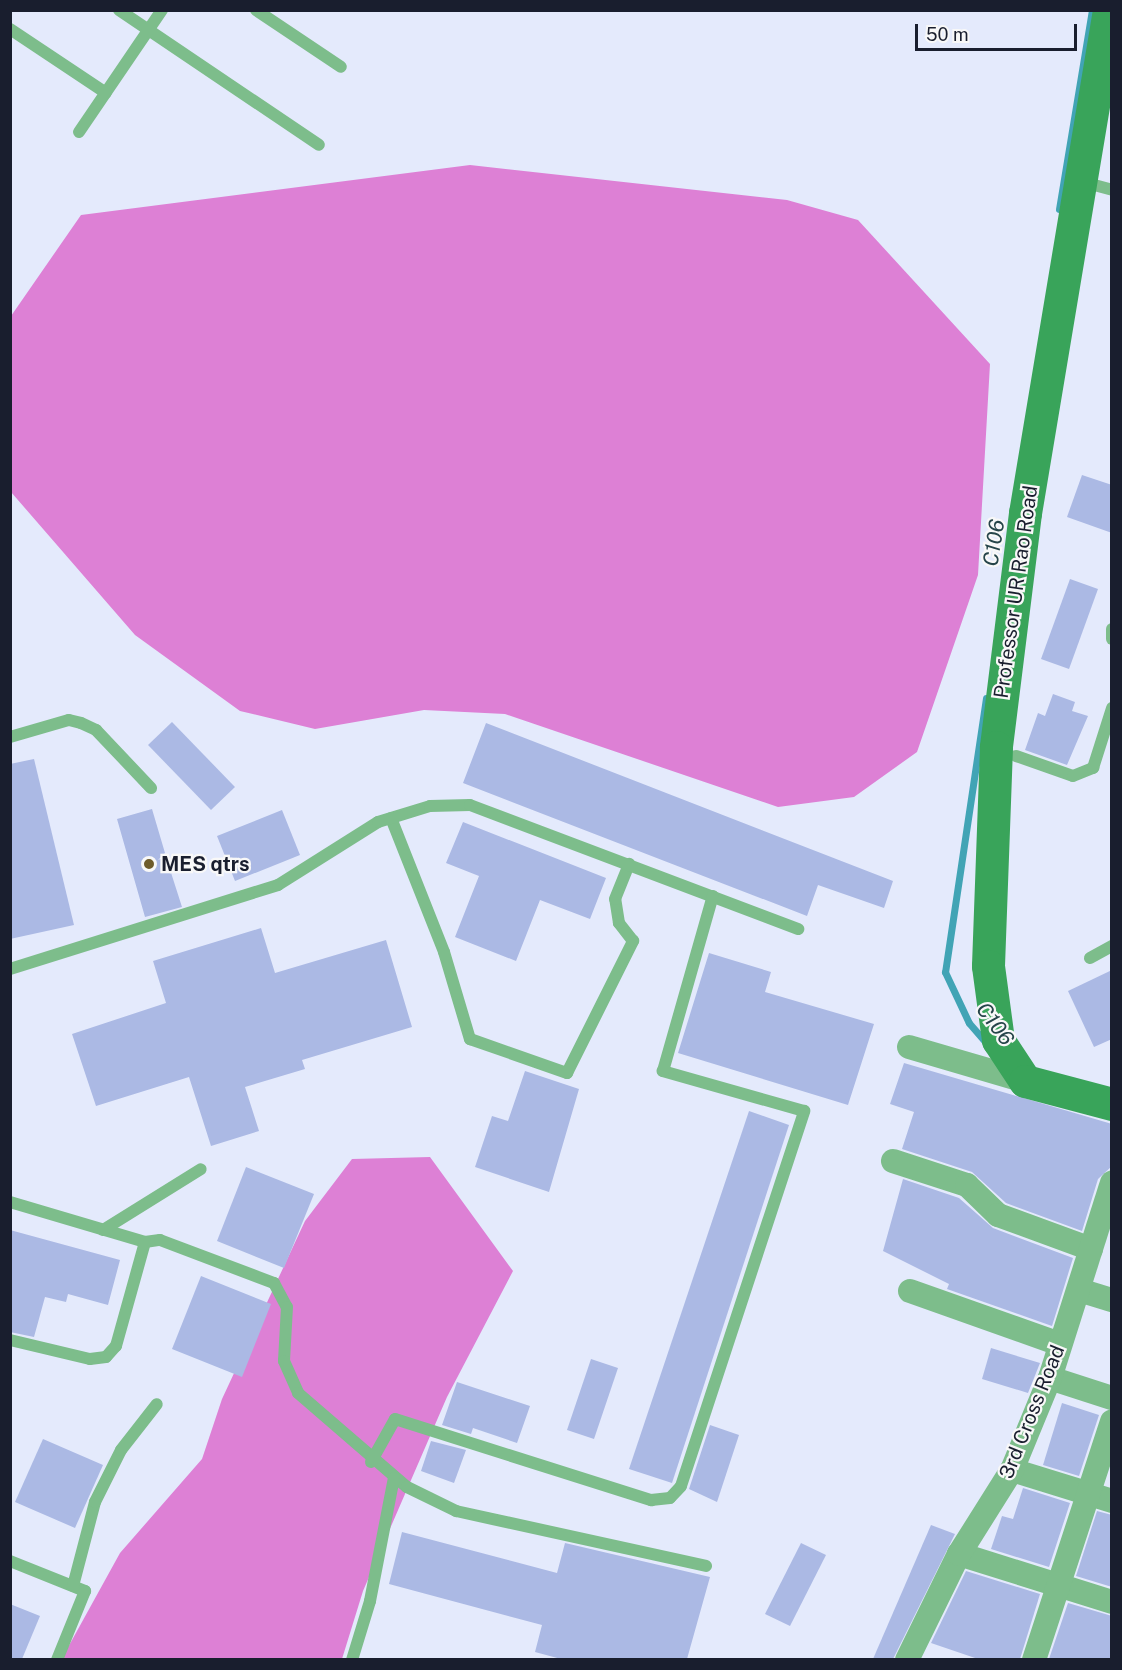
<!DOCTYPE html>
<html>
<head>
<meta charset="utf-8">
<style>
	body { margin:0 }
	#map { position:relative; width:1122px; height:1670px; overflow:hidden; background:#e4eafc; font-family:"Public Sans",sans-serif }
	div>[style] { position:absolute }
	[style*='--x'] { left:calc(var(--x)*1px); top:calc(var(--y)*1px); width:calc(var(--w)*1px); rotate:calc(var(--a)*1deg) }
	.forest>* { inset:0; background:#dd80d5 }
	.stream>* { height:7px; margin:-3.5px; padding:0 3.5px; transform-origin:3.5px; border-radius:3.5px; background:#41a4b5 }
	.building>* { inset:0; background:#abb9e4 }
	.lane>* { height:12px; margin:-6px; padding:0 6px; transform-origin:6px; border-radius:6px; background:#7dbd8b }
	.street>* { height:24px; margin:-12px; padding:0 12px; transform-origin:12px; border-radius:12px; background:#7dbd8b }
	.secondary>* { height:33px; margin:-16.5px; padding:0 16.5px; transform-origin:16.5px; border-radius:16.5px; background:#39a45a }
	.dots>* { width:16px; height:16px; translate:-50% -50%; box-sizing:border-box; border:3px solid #f8f8f8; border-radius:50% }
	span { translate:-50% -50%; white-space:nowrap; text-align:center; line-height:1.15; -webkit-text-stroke:4.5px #f8f8f8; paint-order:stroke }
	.street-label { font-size:20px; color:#191e2e }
	.poi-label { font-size:20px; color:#191e2e; font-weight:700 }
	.left { translate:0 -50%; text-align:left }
	.water-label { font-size:21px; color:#26454a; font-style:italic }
	.frame { position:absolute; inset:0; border:12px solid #191e2e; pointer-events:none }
	.scale { position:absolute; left:915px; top:24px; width:162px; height:27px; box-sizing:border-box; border:3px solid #191e2e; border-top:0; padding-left:8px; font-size:18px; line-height:21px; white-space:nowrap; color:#191e2e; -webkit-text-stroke:4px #f8f8f8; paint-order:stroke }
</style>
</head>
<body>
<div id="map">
	<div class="forest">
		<div style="clip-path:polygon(470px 165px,787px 200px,858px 220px,990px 364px,978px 575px,917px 752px,854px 797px,778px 807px,505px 714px,424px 710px,315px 729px,240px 711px,135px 635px,11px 492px,11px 316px,81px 215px)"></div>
		<div style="clip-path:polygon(430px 1157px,513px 1271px,447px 1397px,363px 1591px,342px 1659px,61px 1660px,120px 1553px,202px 1459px,222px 1399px,305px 1221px,352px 1159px)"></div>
	</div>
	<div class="stream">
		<div style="--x:1059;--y:209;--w:202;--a:-80.6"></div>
		<div style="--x:986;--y:698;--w:277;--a:98.5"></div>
		<div style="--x:945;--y:972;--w:56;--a:64.8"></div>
		<div style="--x:969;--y:1023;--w:28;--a:49"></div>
	</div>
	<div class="building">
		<div style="clip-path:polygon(1082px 475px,1112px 485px,1112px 533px,1067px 517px)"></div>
		<div style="clip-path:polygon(1070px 579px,1098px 589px,1069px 669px,1041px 659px)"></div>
		<div style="clip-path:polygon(1053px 694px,1075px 702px,1072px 711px,1088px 716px,1067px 765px,1025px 750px,1038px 713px,1045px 716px)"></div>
		<div style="clip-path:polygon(172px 722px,235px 787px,211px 810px,148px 745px)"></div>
		<div style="clip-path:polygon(486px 723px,893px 881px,884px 908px,818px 885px,807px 916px,463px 783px)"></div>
		<div style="clip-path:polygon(34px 759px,74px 925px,10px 939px,10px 764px)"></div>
		<div style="clip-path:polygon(152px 809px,165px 853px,158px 860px,166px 857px,182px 907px,145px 917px,117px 819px)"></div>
		<div style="clip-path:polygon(282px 810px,300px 855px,235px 881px,217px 836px)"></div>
		<div style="clip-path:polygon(463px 822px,606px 878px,590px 919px,540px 900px,516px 961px,455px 937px,479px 876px,446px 863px)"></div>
		<div style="clip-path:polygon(261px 928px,275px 973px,386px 940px,412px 1027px,302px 1060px,305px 1069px,245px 1087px,259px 1131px,211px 1146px,189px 1077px,96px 1106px,72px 1034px,166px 1003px,153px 961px)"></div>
		<div style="clip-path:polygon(709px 953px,771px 972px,765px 992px,874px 1024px,848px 1105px,678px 1053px)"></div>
		<div style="clip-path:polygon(1112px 970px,1112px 1039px,1094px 1047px,1068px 991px)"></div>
		<div style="clip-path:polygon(904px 1063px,1112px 1124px,1112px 1166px,1098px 1179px,1082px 1231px,1006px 1203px,972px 1172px,902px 1149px,914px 1112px,890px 1104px)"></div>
		<div style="clip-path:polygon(525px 1071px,579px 1089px,549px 1192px,475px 1167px,492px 1116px,508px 1121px)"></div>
		<div style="clip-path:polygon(749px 1111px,789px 1125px,672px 1483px,629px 1469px)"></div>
		<div style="clip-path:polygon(246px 1167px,314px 1194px,284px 1268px,217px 1241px)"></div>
		<div style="clip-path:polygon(903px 1179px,959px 1198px,993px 1228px,1073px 1258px,1052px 1326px,947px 1289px,949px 1284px,883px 1251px)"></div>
		<div style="clip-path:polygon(10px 1230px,120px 1260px,108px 1305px,68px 1294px,66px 1302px,45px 1297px,34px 1337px,10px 1332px)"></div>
		<div style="clip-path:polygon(201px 1276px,271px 1304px,242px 1377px,172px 1349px)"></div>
		<div style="clip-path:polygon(991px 1348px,1040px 1363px,1028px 1393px,982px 1379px)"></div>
		<div style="clip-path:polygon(591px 1359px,618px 1368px,594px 1439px,567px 1430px)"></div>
		<div style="clip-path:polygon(457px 1382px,530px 1406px,517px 1443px,473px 1428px,471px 1434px,442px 1425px)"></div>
		<div style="clip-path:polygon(1062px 1403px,1099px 1415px,1079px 1476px,1043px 1465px)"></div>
		<div style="clip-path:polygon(710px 1425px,739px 1435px,717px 1502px,689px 1489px)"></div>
		<div style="clip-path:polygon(43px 1439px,103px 1465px,75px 1528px,15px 1502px)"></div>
		<div style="clip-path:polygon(431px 1441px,466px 1450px,454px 1483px,421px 1471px)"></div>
		<div style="clip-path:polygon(1023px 1488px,1070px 1503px,1049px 1567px,991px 1549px,1002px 1516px,1013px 1519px)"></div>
		<div style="clip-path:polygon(1097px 1511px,1112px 1515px,1112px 1587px,1076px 1576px)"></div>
		<div style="clip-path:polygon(931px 1525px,955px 1534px,893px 1659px,873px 1659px)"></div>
		<div style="clip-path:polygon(402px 1532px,557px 1573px,565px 1543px,710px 1577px,687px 1659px,561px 1659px,535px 1652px,542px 1625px,389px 1584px)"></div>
		<div style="clip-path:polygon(801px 1543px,826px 1555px,790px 1626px,765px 1614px)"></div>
		<div style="clip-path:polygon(966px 1571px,1040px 1594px,1020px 1659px,978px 1659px,931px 1643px)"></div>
		<div style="clip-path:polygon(1068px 1603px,1112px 1616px,1112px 1659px,1049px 1659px)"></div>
		<div style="clip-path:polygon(10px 1604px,40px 1616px,22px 1659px,10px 1659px)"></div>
	</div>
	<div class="lane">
		<div style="--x:119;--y:10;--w:241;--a:34"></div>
		<div style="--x:256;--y:10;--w:102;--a:33.8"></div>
		<div style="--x:10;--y:29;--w:115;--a:33.7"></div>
		<div style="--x:79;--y:132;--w:148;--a:-55.8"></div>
		<div style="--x:1083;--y:182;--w:30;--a:15"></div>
		<div style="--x:1112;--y:629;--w:10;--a:90"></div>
		<div style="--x:10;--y:737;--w:61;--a:-16.1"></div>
		<div style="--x:69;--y:720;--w:12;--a:14"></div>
		<div style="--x:81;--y:723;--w:17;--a:25"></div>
		<div style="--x:96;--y:730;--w:80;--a:46.5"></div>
		<div style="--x:1016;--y:756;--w:60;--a:19.3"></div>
		<div style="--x:1073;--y:776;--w:22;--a:-22"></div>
		<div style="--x:1093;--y:768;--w:63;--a:-72.4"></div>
		<div style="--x:391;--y:818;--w:144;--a:68.4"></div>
		<div style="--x:444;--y:952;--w:91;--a:73.4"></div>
		<div style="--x:470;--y:1039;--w:103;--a:19.3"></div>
		<div style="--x:567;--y:1073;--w:148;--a:-63.4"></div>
		<div style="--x:633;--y:941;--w:23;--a:-128"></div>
		<div style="--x:619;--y:923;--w:24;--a:-99"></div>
		<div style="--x:615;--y:899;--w:38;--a:-68"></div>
		<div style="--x:1090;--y:958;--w:25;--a:-29"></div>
		<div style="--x:10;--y:969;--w:281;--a:-17.4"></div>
		<div style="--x:278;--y:885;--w:118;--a:-32.2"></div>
		<div style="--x:378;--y:822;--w:54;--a:-17.1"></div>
		<div style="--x:430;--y:806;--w:40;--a:-1.4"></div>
		<div style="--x:470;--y:805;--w:351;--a:20.7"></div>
		<div style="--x:10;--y:1202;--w:141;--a:16.5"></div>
		<div style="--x:145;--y:1242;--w:15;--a:-8"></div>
		<div style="--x:160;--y:1240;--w:122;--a:20.7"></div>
		<div style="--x:274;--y:1283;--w:27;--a:62"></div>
		<div style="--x:287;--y:1307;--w:54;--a:93.2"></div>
		<div style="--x:284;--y:1361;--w:35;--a:66"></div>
		<div style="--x:298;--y:1393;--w:144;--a:40.8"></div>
		<div style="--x:407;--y:1487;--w:55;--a:26.1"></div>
		<div style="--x:456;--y:1511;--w:256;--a:12.4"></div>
		<div style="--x:103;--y:1230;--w:115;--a:-31.9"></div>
		<div style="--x:10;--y:1340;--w:82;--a:13.4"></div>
		<div style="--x:90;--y:1359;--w:16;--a:-7"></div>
		<div style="--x:106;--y:1357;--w:15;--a:-48"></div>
		<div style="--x:116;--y:1346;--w:108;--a:-74.4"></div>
		<div style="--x:371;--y:1462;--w:49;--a:-60.8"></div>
		<div style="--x:395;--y:1419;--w:269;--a:17.6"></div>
		<div style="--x:651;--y:1500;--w:19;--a:-6"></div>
		<div style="--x:670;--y:1498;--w:16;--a:-47"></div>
		<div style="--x:681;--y:1486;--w:395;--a:-71.8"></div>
		<div style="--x:804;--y:1111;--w:147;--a:-164.2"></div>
		<div style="--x:663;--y:1071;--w:182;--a:-74.1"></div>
		<div style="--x:10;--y:1561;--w:81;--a:21.8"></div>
		<div style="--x:85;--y:1591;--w:74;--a:112.1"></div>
		<div style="--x:73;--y:1586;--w:87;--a:-75.3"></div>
		<div style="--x:95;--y:1502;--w:58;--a:-63.4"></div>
		<div style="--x:121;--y:1450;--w:58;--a:-52"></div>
		<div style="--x:352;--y:1660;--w:62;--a:-73"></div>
		<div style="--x:370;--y:1601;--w:125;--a:-79"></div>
	</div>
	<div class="street">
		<div style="--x:909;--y:1047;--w:121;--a:16.3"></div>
		<div style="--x:893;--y:1161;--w:78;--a:18"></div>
		<div style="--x:967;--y:1185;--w:43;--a:44.1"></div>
		<div style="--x:998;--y:1215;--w:99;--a:20.1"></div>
		<div style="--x:1079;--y:1290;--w:34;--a:17"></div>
		<div style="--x:910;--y:1291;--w:159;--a:19.5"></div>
		<div style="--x:1050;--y:1378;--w:65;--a:17.9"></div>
		<div style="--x:1012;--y:1470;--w:105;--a:17.2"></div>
		<div style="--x:959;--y:1554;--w:160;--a:17.4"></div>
		<div style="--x:907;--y:1660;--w:118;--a:-63.9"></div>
		<div style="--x:959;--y:1554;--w:99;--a:-57.8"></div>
		<div style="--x:1012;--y:1470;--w:100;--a:-67.6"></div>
		<div style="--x:1050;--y:1378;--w:205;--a:-72.4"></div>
		<div style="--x:1034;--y:1660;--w:251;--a:-71.9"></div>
	</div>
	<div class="secondary">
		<div style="--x:1109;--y:10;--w:510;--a:99.48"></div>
		<div style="--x:1025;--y:513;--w:236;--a:97.1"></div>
		<div style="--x:996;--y:747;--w:219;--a:92.1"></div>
		<div style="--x:988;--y:966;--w:75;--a:82.3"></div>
		<div style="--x:998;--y:1040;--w:49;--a:56.6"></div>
		<div style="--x:1025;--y:1081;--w:90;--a:14.8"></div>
	</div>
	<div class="dots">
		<div style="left:149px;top:864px;background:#6e5c2b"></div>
	</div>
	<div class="street-label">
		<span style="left:1016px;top:592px;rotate:-82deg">Professor UR Rao Road</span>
		<span style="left:1032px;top:1412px;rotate:-68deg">3rd Cross Road</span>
	</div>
	<div class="poi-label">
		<span class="left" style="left:161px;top:864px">MES qtrs</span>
	</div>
	<div class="water-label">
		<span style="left:994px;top:543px;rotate:-81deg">C106</span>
		<span style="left:995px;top:1024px;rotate:53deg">C106</span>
	</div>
	<div class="frame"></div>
	<div class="scale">50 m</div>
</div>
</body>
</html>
